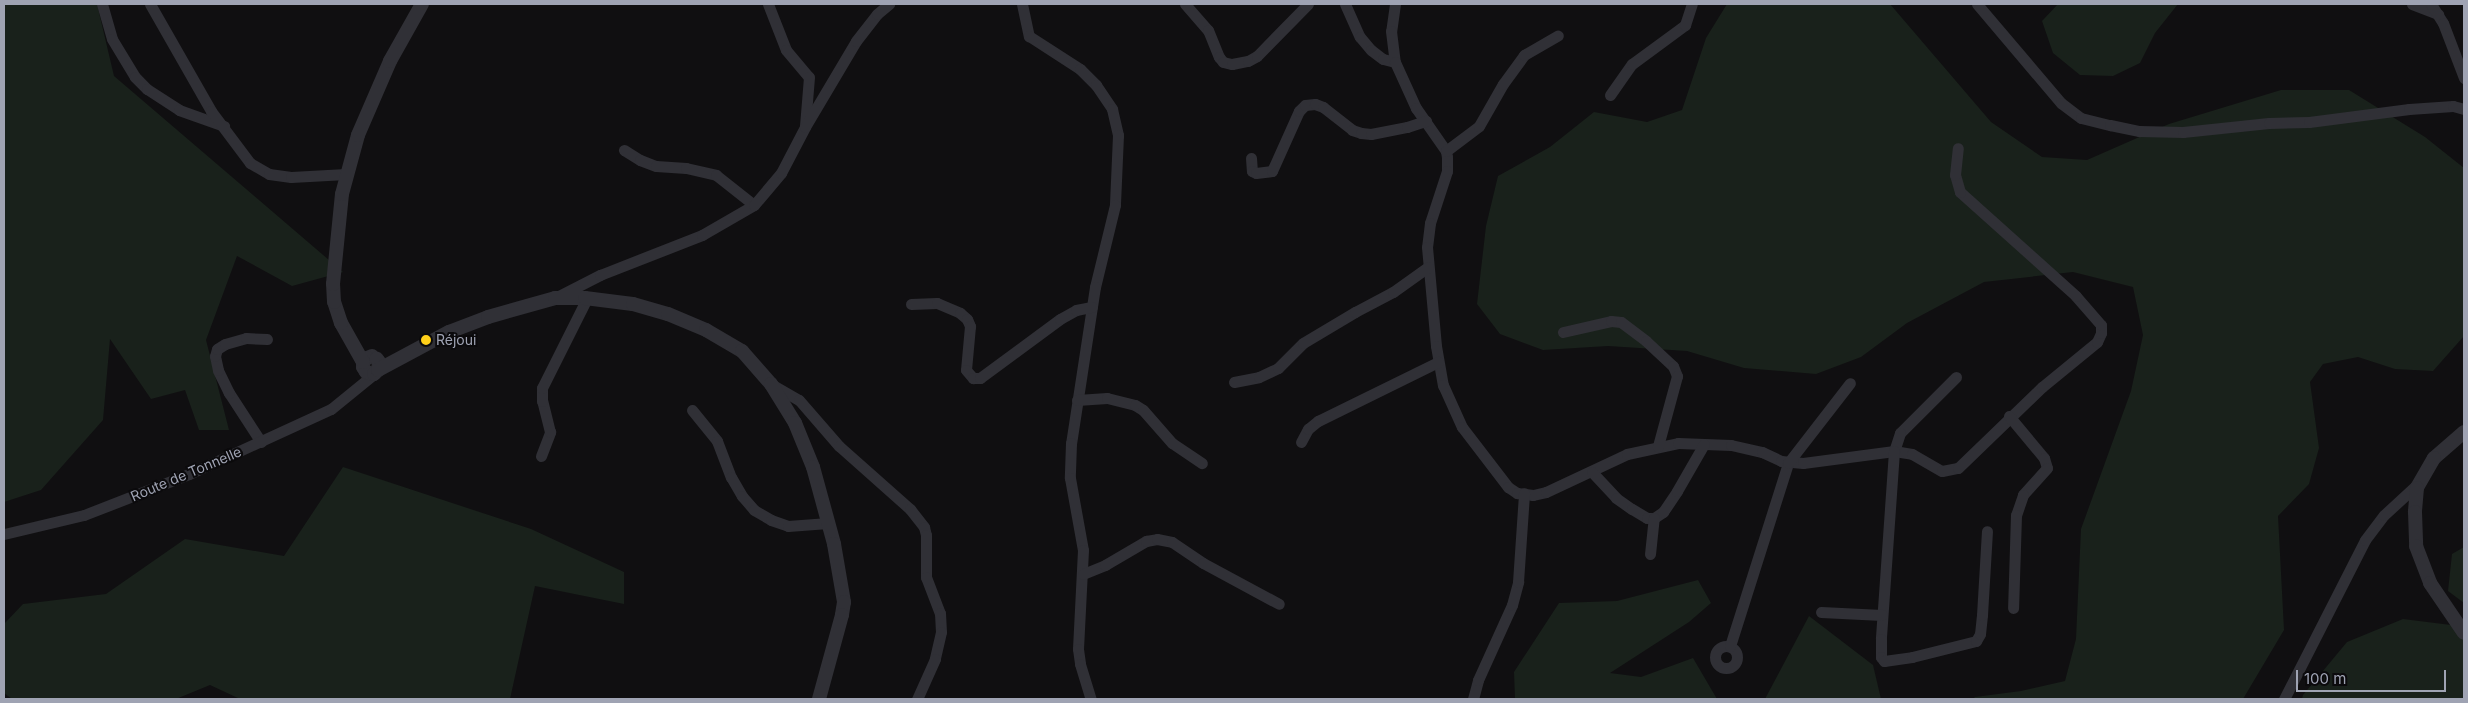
<!DOCTYPE html>
<html>
<head>
<meta charset="utf-8">
<style>
	body { margin:0 }
	#map { position:relative; width:2468px; height:703px; overflow:hidden; background:#100f11; font-family:Inter,sans-serif }
	div>[style] { position:absolute }
	[style*='--x'] { left:calc(var(--x)*1px); top:calc(var(--y)*1px); width:calc(var(--w)*1px); rotate:calc(var(--a)*1deg) }
	.green>* { inset:0; background:#19211b }
	.minor>* { height:11px; margin:-5.5px; padding:0 5.5px; transform-origin:5.5px; border-radius:5.5px; background:#303036 }
	.minor>.ring { margin:-5.5px; padding:0; box-sizing:content-box; background:none; border:11px solid #303036; border-radius:50% }
	.tertiary>* { height:14px; margin:-7px; padding:0 7px; transform-origin:7px; border-radius:7px; background:#303036 }
	.dots>* { width:14px; height:14px; translate:-50% -50%; box-sizing:border-box; border:2px solid #0b0a0c; border-radius:50% }
	span { translate:-50% -50%; white-space:nowrap; text-align:center; line-height:1.15; -webkit-text-stroke:4px #0b0a0c; paint-order:stroke }
	.poi-label { font-size:14px; color:#9fa3b3 }
	.left { translate:0 -50%; text-align:left }
	.street-label { font-size:14px; color:#9fa3b3 }
	.frame { position:absolute; inset:0; border:5px solid #9fa3b3; pointer-events:none }
	.scale { position:absolute; left:2296px; top:670px; width:150px; height:22px; box-sizing:border-box; border:2px solid #9fa3b3; border-top:0; padding-left:6px; font-size:15px; line-height:18px; white-space:nowrap; color:#9fa3b3; -webkit-text-stroke:4px #0b0a0c; paint-order:stroke }
</style>
</head>
<body>
<div id="map">
	<div class="green">
		<div style="clip-path:polygon(4px 4px,97px 4px,114px 76px,343px 272px,292px 286px,237px 256px,206px 340px,229px 430px,199px 430px,185px 390px,151px 399px,110px 339px,103px 420px,41px 490px,4px 502px)"></div>
		<div style="clip-path:polygon(1727px 4px,1890px 4px,1991px 122px,2042px 157px,2087px 160px,2169px 124px,2281px 90px,2349px 90px,2425px 137px,2464px 168px,2464px 336px,2433px 371px,2395px 369px,2358px 357px,2323px 364px,2310px 382px,2319px 448px,2309px 484px,2278px 516px,2284px 630px,2243px 699px,1973px 699px,1975px 697px,2021px 691px,2065px 681px,2076px 639px,2081px 529px,2131px 391px,2143px 335px,2133px 287px,2073px 272px,1984px 282px,1907px 323px,1861px 357px,1816px 374px,1744px 368px,1687px 351px,1608px 346px,1543px 350px,1500px 334px,1477px 304px,1486px 226px,1498px 176px,1550px 147px,1594px 112px,1647px 122px,1682px 110px,1706px 38px)"></div>
		<div style="clip-path:polygon(2058px 4px,2178px 4px,2155px 33px,2140px 63px,2113px 76px,2080px 75px,2053px 53px,2042px 21px)"></div>
		<div style="clip-path:polygon(343px 467px,531px 529px,624px 572px,624px 604px,535px 586px,510px 699px,240px 699px,210px 685px,176px 699px,12px 699px,4px 693px,4px 624px,23px 604px,106px 594px,185px 539px,284px 556px)"></div>
		<div style="clip-path:polygon(2464px 547px,2464px 603px,2448px 591px,2452px 554px)"></div>
		<div style="clip-path:polygon(1698px 580px,1711px 603px,1689px 622px,1610px 673px,1641px 677px,1693px 658px,1717px 699px,1515px 699px,1514px 672px,1559px 603px,1617px 601px)"></div>
		<div style="clip-path:polygon(1809px 616px,1873px 665px,1881px 699px,1765px 699px)"></div>
		<div style="clip-path:polygon(2403px 619px,2459px 626px,2464px 633px,2464px 699px,2302px 699px,2303px 695px,2347px 642px)"></div>
	</div>
	<div class="minor">
		<div style="--x:102;--y:4;--w:36;--a:74"></div>
		<div style="--x:112;--y:39;--w:44;--a:58.8"></div>
		<div style="--x:135;--y:77;--w:17;--a:45"></div>
		<div style="--x:147;--y:89;--w:38;--a:33"></div>
		<div style="--x:179;--y:110;--w:48;--a:19.6"></div>
		<div style="--x:150;--y:4;--w:123;--a:60.3"></div>
		<div style="--x:211;--y:111;--w:65;--a:53.1"></div>
		<div style="--x:250;--y:163;--w:22;--a:30"></div>
		<div style="--x:269;--y:174;--w:22;--a:8"></div>
		<div style="--x:291;--y:177;--w:55;--a:-3.1"></div>
		<div style="--x:768;--y:4;--w:49;--a:68.6"></div>
		<div style="--x:786;--y:50;--w:35;--a:50"></div>
		<div style="--x:809;--y:77;--w:49;--a:94.7"></div>
		<div style="--x:1022;--y:4;--w:33;--a:78"></div>
		<div style="--x:1029;--y:36;--w:61;--a:32.9"></div>
		<div style="--x:1080;--y:69;--w:23;--a:45"></div>
		<div style="--x:1096;--y:85;--w:29;--a:56"></div>
		<div style="--x:1112;--y:109;--w:27;--a:77"></div>
		<div style="--x:1118;--y:135;--w:70;--a:92.5"></div>
		<div style="--x:1115;--y:205;--w:84;--a:103.7"></div>
		<div style="--x:1095;--y:287;--w:158;--a:98.7"></div>
		<div style="--x:1071;--y:443;--w:35;--a:92"></div>
		<div style="--x:1070;--y:478;--w:73;--a:79.8"></div>
		<div style="--x:1083;--y:550;--w:99;--a:92.9"></div>
		<div style="--x:1078;--y:649;--w:15;--a:82"></div>
		<div style="--x:1080;--y:664;--w:37;--a:73"></div>
		<div style="--x:1185;--y:4;--w:35;--a:49"></div>
		<div style="--x:1208;--y:30;--w:29;--a:68"></div>
		<div style="--x:1219;--y:57;--w:6;--a:51"></div>
		<div style="--x:1223;--y:62;--w:9;--a:13"></div>
		<div style="--x:1232;--y:64;--w:16;--a:-11"></div>
		<div style="--x:1248;--y:61;--w:10;--a:-29"></div>
		<div style="--x:1257;--y:56;--w:73;--a:-45.6"></div>
		<div style="--x:1345;--y:4;--w:36;--a:66"></div>
		<div style="--x:1360;--y:37;--w:17;--a:50"></div>
		<div style="--x:1371;--y:50;--w:15;--a:37"></div>
		<div style="--x:1383;--y:59;--w:12;--a:14"></div>
		<div style="--x:1395;--y:4;--w:27;--a:98"></div>
		<div style="--x:1391;--y:31;--w:31;--a:83"></div>
		<div style="--x:1395;--y:62;--w:51;--a:65.5"></div>
		<div style="--x:1416;--y:108;--w:52;--a:55.1"></div>
		<div style="--x:1446;--y:151;--w:6;--a:81"></div>
		<div style="--x:1447;--y:157;--w:14;--a:90"></div>
		<div style="--x:1447;--y:171;--w:55;--a:108.1"></div>
		<div style="--x:1430;--y:223;--w:24;--a:97"></div>
		<div style="--x:1427;--y:247;--w:99;--a:84.8"></div>
		<div style="--x:1436;--y:346;--w:40;--a:80"></div>
		<div style="--x:1443;--y:385;--w:46;--a:65.7"></div>
		<div style="--x:1462;--y:427;--w:76;--a:52.5"></div>
		<div style="--x:1508;--y:487;--w:11;--a:34"></div>
		<div style="--x:1517;--y:493;--w:16;--a:7"></div>
		<div style="--x:1533;--y:495;--w:13;--a:-13"></div>
		<div style="--x:1546;--y:492;--w:89;--a:-25.1"></div>
		<div style="--x:1627;--y:454;--w:52;--a:-12.2"></div>
		<div style="--x:1678;--y:443;--w:53;--a:2.2"></div>
		<div style="--x:1731;--y:445;--w:32;--a:13"></div>
		<div style="--x:1762;--y:452;--w:21;--a:25"></div>
		<div style="--x:1781;--y:461;--w:22;--a:5"></div>
		<div style="--x:1803;--y:463;--w:92;--a:-7.5"></div>
		<div style="--x:1894;--y:451;--w:18;--a:9"></div>
		<div style="--x:1912;--y:454;--w:34;--a:30"></div>
		<div style="--x:1942;--y:471;--w:16;--a:-11"></div>
		<div style="--x:1958;--y:468;--w:117;--a:-44"></div>
		<div style="--x:2042;--y:387;--w:71;--a:-39.3"></div>
		<div style="--x:2097;--y:342;--w:10;--a:-66"></div>
		<div style="--x:2101;--y:333;--w:8;--a:-90"></div>
		<div style="--x:2101;--y:325;--w:38;--a:-131"></div>
		<div style="--x:2076;--y:296;--w:156;--a:-138.1"></div>
		<div style="--x:1960;--y:192;--w:18;--a:-106"></div>
		<div style="--x:1955;--y:175;--w:27;--a:-84"></div>
		<div style="--x:1977;--y:4;--w:130;--a:49.7"></div>
		<div style="--x:2061;--y:103;--w:25;--a:37"></div>
		<div style="--x:2081;--y:118;--w:30;--a:14"></div>
		<div style="--x:2110;--y:125;--w:30;--a:12"></div>
		<div style="--x:2139;--y:131;--w:44;--a:1.3"></div>
		<div style="--x:2183;--y:132;--w:86;--a:-6"></div>
		<div style="--x:2269;--y:123;--w:40;--a:-1.4"></div>
		<div style="--x:2309;--y:122;--w:101;--a:-7.4"></div>
		<div style="--x:2409;--y:109;--w:44;--a:-3.9"></div>
		<div style="--x:2453;--y:106;--w:11;--a:15"></div>
		<div style="--x:2412;--y:4;--w:28;--a:21"></div>
		<div style="--x:2431;--y:4;--w:22;--a:58"></div>
		<div style="--x:2443;--y:23;--w:59;--a:69.1"></div>
		<div style="--x:1610;--y:95;--w:38;--a:-55"></div>
		<div style="--x:1632;--y:64;--w:66;--a:-36.3"></div>
		<div style="--x:1685;--y:25;--w:22;--a:-72"></div>
		<div style="--x:624;--y:150;--w:19;--a:32"></div>
		<div style="--x:640;--y:160;--w:17;--a:21"></div>
		<div style="--x:656;--y:166;--w:30;--a:4"></div>
		<div style="--x:686;--y:168;--w:31;--a:13"></div>
		<div style="--x:716;--y:175;--w:48;--a:38.3"></div>
		<div style="--x:1446;--y:151;--w:41;--a:-37.1"></div>
		<div style="--x:1479;--y:126;--w:48;--a:-60.3"></div>
		<div style="--x:1503;--y:84;--w:36;--a:-54"></div>
		<div style="--x:1524;--y:55;--w:39;--a:-30"></div>
		<div style="--x:1251;--y:158;--w:13;--a:86"></div>
		<div style="--x:1252;--y:171;--w:4;--a:27"></div>
		<div style="--x:1256;--y:173;--w:16;--a:-7"></div>
		<div style="--x:1272;--y:171;--w:66;--a:-65.8"></div>
		<div style="--x:1299;--y:111;--w:8;--a:-45"></div>
		<div style="--x:1305;--y:105;--w:10;--a:-6"></div>
		<div style="--x:1315;--y:104;--w:9;--a:21"></div>
		<div style="--x:1323;--y:107;--w:37;--a:38"></div>
		<div style="--x:1352;--y:130;--w:9;--a:18"></div>
		<div style="--x:1361;--y:133;--w:10;--a:6"></div>
		<div style="--x:1371;--y:134;--w:37;--a:-11"></div>
		<div style="--x:1407;--y:127;--w:20;--a:-18"></div>
		<div style="--x:555;--y:298;--w:51;--a:-27.1"></div>
		<div style="--x:600;--y:275;--w:110;--a:-21.4"></div>
		<div style="--x:702;--y:235;--w:60;--a:-30"></div>
		<div style="--x:754;--y:205;--w:42;--a:-49.8"></div>
		<div style="--x:781;--y:173;--w:52;--a:-62.4"></div>
		<div style="--x:805;--y:127;--w:100;--a:-59.3"></div>
		<div style="--x:856;--y:41;--w:34;--a:-52"></div>
		<div style="--x:877;--y:14;--w:16;--a:-40"></div>
		<div style="--x:911;--y:304;--w:26;--a:-2"></div>
		<div style="--x:937;--y:303;--w:25;--a:23"></div>
		<div style="--x:960;--y:313;--w:9;--a:41"></div>
		<div style="--x:967;--y:319;--w:8;--a:67"></div>
		<div style="--x:970;--y:326;--w:44;--a:95.2"></div>
		<div style="--x:966;--y:370;--w:11;--a:49"></div>
		<div style="--x:973;--y:378;--w:7;--a:0"></div>
		<div style="--x:980;--y:378;--w:99;--a:-36.4"></div>
		<div style="--x:1060;--y:319;--w:18;--a:-29"></div>
		<div style="--x:1076;--y:310;--w:16;--a:-11"></div>
		<div style="--x:1563;--y:332;--w:49;--a:-12.9"></div>
		<div style="--x:1611;--y:321;--w:10;--a:6"></div>
		<div style="--x:1621;--y:322;--w:31;--a:37"></div>
		<div style="--x:1646;--y:341;--w:37;--a:43"></div>
		<div style="--x:1673;--y:366;--w:11;--a:68"></div>
		<div style="--x:1677;--y:376;--w:73;--a:105.2"></div>
		<div style="--x:1956;--y:377;--w:79;--a:135"></div>
		<div style="--x:1900;--y:433;--w:19;--a:108"></div>
		<div style="--x:1894;--y:451;--w:188;--a:94"></div>
		<div style="--x:1881;--y:639;--w:18;--a:90"></div>
		<div style="--x:1881;--y:657;--w:5;--a:53"></div>
		<div style="--x:1884;--y:661;--w:28;--a:-8"></div>
		<div style="--x:1912;--y:657;--w:66;--a:-14"></div>
		<div style="--x:1976;--y:641;--w:8;--a:-60"></div>
		<div style="--x:1980;--y:634;--w:19;--a:-84"></div>
		<div style="--x:1982;--y:615;--w:84;--a:-86.6"></div>
		<div style="--x:1234;--y:382;--w:25;--a:-11"></div>
		<div style="--x:1259;--y:377;--w:21;--a:-25"></div>
		<div style="--x:1278;--y:368;--w:35;--a:-45"></div>
		<div style="--x:1303;--y:343;--w:61;--a:-30.8"></div>
		<div style="--x:1355;--y:312;--w:43;--a:-27.8"></div>
		<div style="--x:1393;--y:292;--w:43;--a:-35.5"></div>
		<div style="--x:771;--y:384;--w:32;--a:30"></div>
		<div style="--x:799;--y:400;--w:61;--a:49"></div>
		<div style="--x:839;--y:446;--w:95;--a:41.6"></div>
		<div style="--x:910;--y:509;--w:23;--a:52"></div>
		<div style="--x:924;--y:527;--w:8;--a:76"></div>
		<div style="--x:926;--y:535;--w:42;--a:90"></div>
		<div style="--x:926;--y:577;--w:39;--a:69"></div>
		<div style="--x:940;--y:613;--w:19;--a:87"></div>
		<div style="--x:941;--y:632;--w:28;--a:103"></div>
		<div style="--x:935;--y:659;--w:44;--a:114.2"></div>
		<div style="--x:1077;--y:400;--w:30;--a:-4"></div>
		<div style="--x:1107;--y:398;--w:29;--a:14"></div>
		<div style="--x:1135;--y:405;--w:9;--a:32"></div>
		<div style="--x:1143;--y:410;--w:44;--a:48.7"></div>
		<div style="--x:1172;--y:443;--w:36;--a:34"></div>
		<div style="--x:692;--y:410;--w:40;--a:51"></div>
		<div style="--x:717;--y:441;--w:39;--a:69"></div>
		<div style="--x:731;--y:477;--w:22;--a:60"></div>
		<div style="--x:742;--y:496;--w:18;--a:49"></div>
		<div style="--x:754;--y:510;--w:20;--a:30"></div>
		<div style="--x:771;--y:520;--w:18;--a:19"></div>
		<div style="--x:788;--y:526;--w:40;--a:-4.3"></div>
		<div style="--x:2009;--y:416;--w:55;--a:50.2"></div>
		<div style="--x:2044;--y:458;--w:10;--a:73"></div>
		<div style="--x:2047;--y:468;--w:36;--a:132"></div>
		<div style="--x:2023;--y:495;--w:21;--a:109"></div>
		<div style="--x:2016;--y:515;--w:93;--a:91.8"></div>
		<div style="--x:261;--y:442;--w:59;--a:-123.1"></div>
		<div style="--x:229;--y:393;--w:25;--a:-116"></div>
		<div style="--x:218;--y:370;--w:14;--a:-102"></div>
		<div style="--x:215;--y:356;--w:7;--a:-74"></div>
		<div style="--x:217;--y:349;--w:9;--a:-32"></div>
		<div style="--x:225;--y:344;--w:22;--a:-16"></div>
		<div style="--x:246;--y:338;--w:21;--a:3"></div>
		<div style="--x:1301;--y:442;--w:15;--a:-62"></div>
		<div style="--x:1308;--y:429;--w:13;--a:-39"></div>
		<div style="--x:1318;--y:421;--w:134;--a:-26.2"></div>
		<div style="--x:541;--y:456;--w:26;--a:-69"></div>
		<div style="--x:550;--y:432;--w:32;--a:-104"></div>
		<div style="--x:542;--y:401;--w:13;--a:-90"></div>
		<div style="--x:542;--y:388;--w:101;--a:-63.4"></div>
		<div style="--x:1592;--y:472;--w:35;--a:47"></div>
		<div style="--x:1616;--y:498;--w:19;--a:35"></div>
		<div style="--x:1632;--y:509;--w:17;--a:31"></div>
		<div style="--x:1647;--y:518;--w:7;--a:0"></div>
		<div style="--x:1654;--y:518;--w:11;--a:-34"></div>
		<div style="--x:1663;--y:512;--w:25;--a:-56"></div>
		<div style="--x:1677;--y:491;--w:54;--a:-60.1"></div>
		<div style="--x:4;--y:534;--w:82;--a:-13.4"></div>
		<div style="--x:84;--y:515;--w:113;--a:-21.3"></div>
		<div style="--x:189;--y:474;--w:156;--a:-24.6"></div>
		<div style="--x:331;--y:409;--w:55;--a:-39.1"></div>
		<div style="--x:1650;--y:554;--w:36;--a:-84"></div>
		<div style="--x:1083;--y:574;--w:24;--a:-22"></div>
		<div style="--x:1105;--y:565;--w:48;--a:-30.3"></div>
		<div style="--x:1146;--y:541;--w:11;--a:-10"></div>
		<div style="--x:1157;--y:539;--w:15;--a:11"></div>
		<div style="--x:1172;--y:542;--w:37;--a:34"></div>
		<div style="--x:1203;--y:563;--w:86;--a:28.3"></div>
		<div style="--x:1821;--y:612;--w:61;--a:2.8"></div>
		<div class="ring" style="left:1715px;top:646px;width:11px;height:11px"></div>
		<div style="--x:1730;--y:646;--w:192;--a:-72.4"></div>
		<div style="--x:1788;--y:463;--w:101;--a:-52.2"></div>
		<div style="--x:1473;--y:699;--w:20;--a:-75"></div>
		<div style="--x:1478;--y:680;--w:82;--a:-65.6"></div>
		<div style="--x:1512;--y:605;--w:24;--a:-75"></div>
		<div style="--x:1518;--y:582;--w:89;--a:-86.1"></div>
		<div style="--x:2284;--y:699;--w:178;--a:-63"></div>
		<div style="--x:2365;--y:540;--w:31;--a:-53"></div>
		<div style="--x:2384;--y:515;--w:50;--a:-42.6"></div>
	</div>
	<div class="tertiary">
		<div style="--x:372;--y:356;--w:5;--a:158"></div>
		<div style="--x:367;--y:358;--w:6;--a:135"></div>
		<div style="--x:363;--y:362;--w:5;--a:90"></div>
		<div style="--x:363;--y:367;--w:6;--a:59"></div>
		<div style="--x:366;--y:372;--w:8;--a:14"></div>
		<div style="--x:374;--y:374;--w:6;--a:-45"></div>
		<div style="--x:378;--y:370;--w:8;--a:-83"></div>
		<div style="--x:379;--y:362;--w:4;--a:-124"></div>
		<div style="--x:363;--y:362;--w:45;--a:-119.4"></div>
		<div style="--x:341;--y:323;--w:22;--a:-108"></div>
		<div style="--x:334;--y:302;--w:18;--a:-93"></div>
		<div style="--x:333;--y:284;--w:90;--a:-84.3"></div>
		<div style="--x:342;--y:194;--w:61;--a:-74.8"></div>
		<div style="--x:358;--y:135;--w:81;--a:-66.6"></div>
		<div style="--x:390;--y:61;--w:65;--a:-60.7"></div>
		<div style="--x:378;--y:370;--w:81;--a:-28.2"></div>
		<div style="--x:449;--y:332;--w:42;--a:-21"></div>
		<div style="--x:488;--y:317;--w:70;--a:-15.8"></div>
		<div style="--x:555;--y:298;--w:30;--a:0"></div>
		<div style="--x:585;--y:298;--w:48;--a:7.1"></div>
		<div style="--x:633;--y:304;--w:36;--a:16"></div>
		<div style="--x:668;--y:314;--w:41;--a:22.8"></div>
		<div style="--x:706;--y:330;--w:42;--a:30.3"></div>
		<div style="--x:742;--y:351;--w:44;--a:48.7"></div>
		<div style="--x:771;--y:384;--w:46;--a:58.4"></div>
		<div style="--x:795;--y:423;--w:48;--a:67.8"></div>
		<div style="--x:813;--y:467;--w:80;--a:74.7"></div>
		<div style="--x:834;--y:544;--w:59;--a:80.2"></div>
		<div style="--x:844;--y:602;--w:13;--a:99"></div>
		<div style="--x:842;--y:615;--w:87;--a:105.3"></div>
		<div style="--x:2464;--y:432;--w:40;--a:139"></div>
		<div style="--x:2434;--y:458;--w:34;--a:120"></div>
		<div style="--x:2417;--y:488;--w:24;--a:95"></div>
		<div style="--x:2415;--y:512;--w:34;--a:88"></div>
		<div style="--x:2416;--y:546;--w:40;--a:69"></div>
		<div style="--x:2430;--y:583;--w:60;--a:55.8"></div>
	</div>
	<div class="dots">
		<div style="left:426px;top:340px;background:#ffd019"></div>
	</div>
	<div class="poi-label">
		<span class="left" style="left:436px;top:340px">Réjoui</span>
	</div>
	<div class="street-label">
		<span style="left:186px;top:474px;rotate:-23deg">Route de Tonnelle</span>
	</div>
	<div class="frame"></div>
	<div class="scale">100 m</div>
</div>
</body>
</html>
